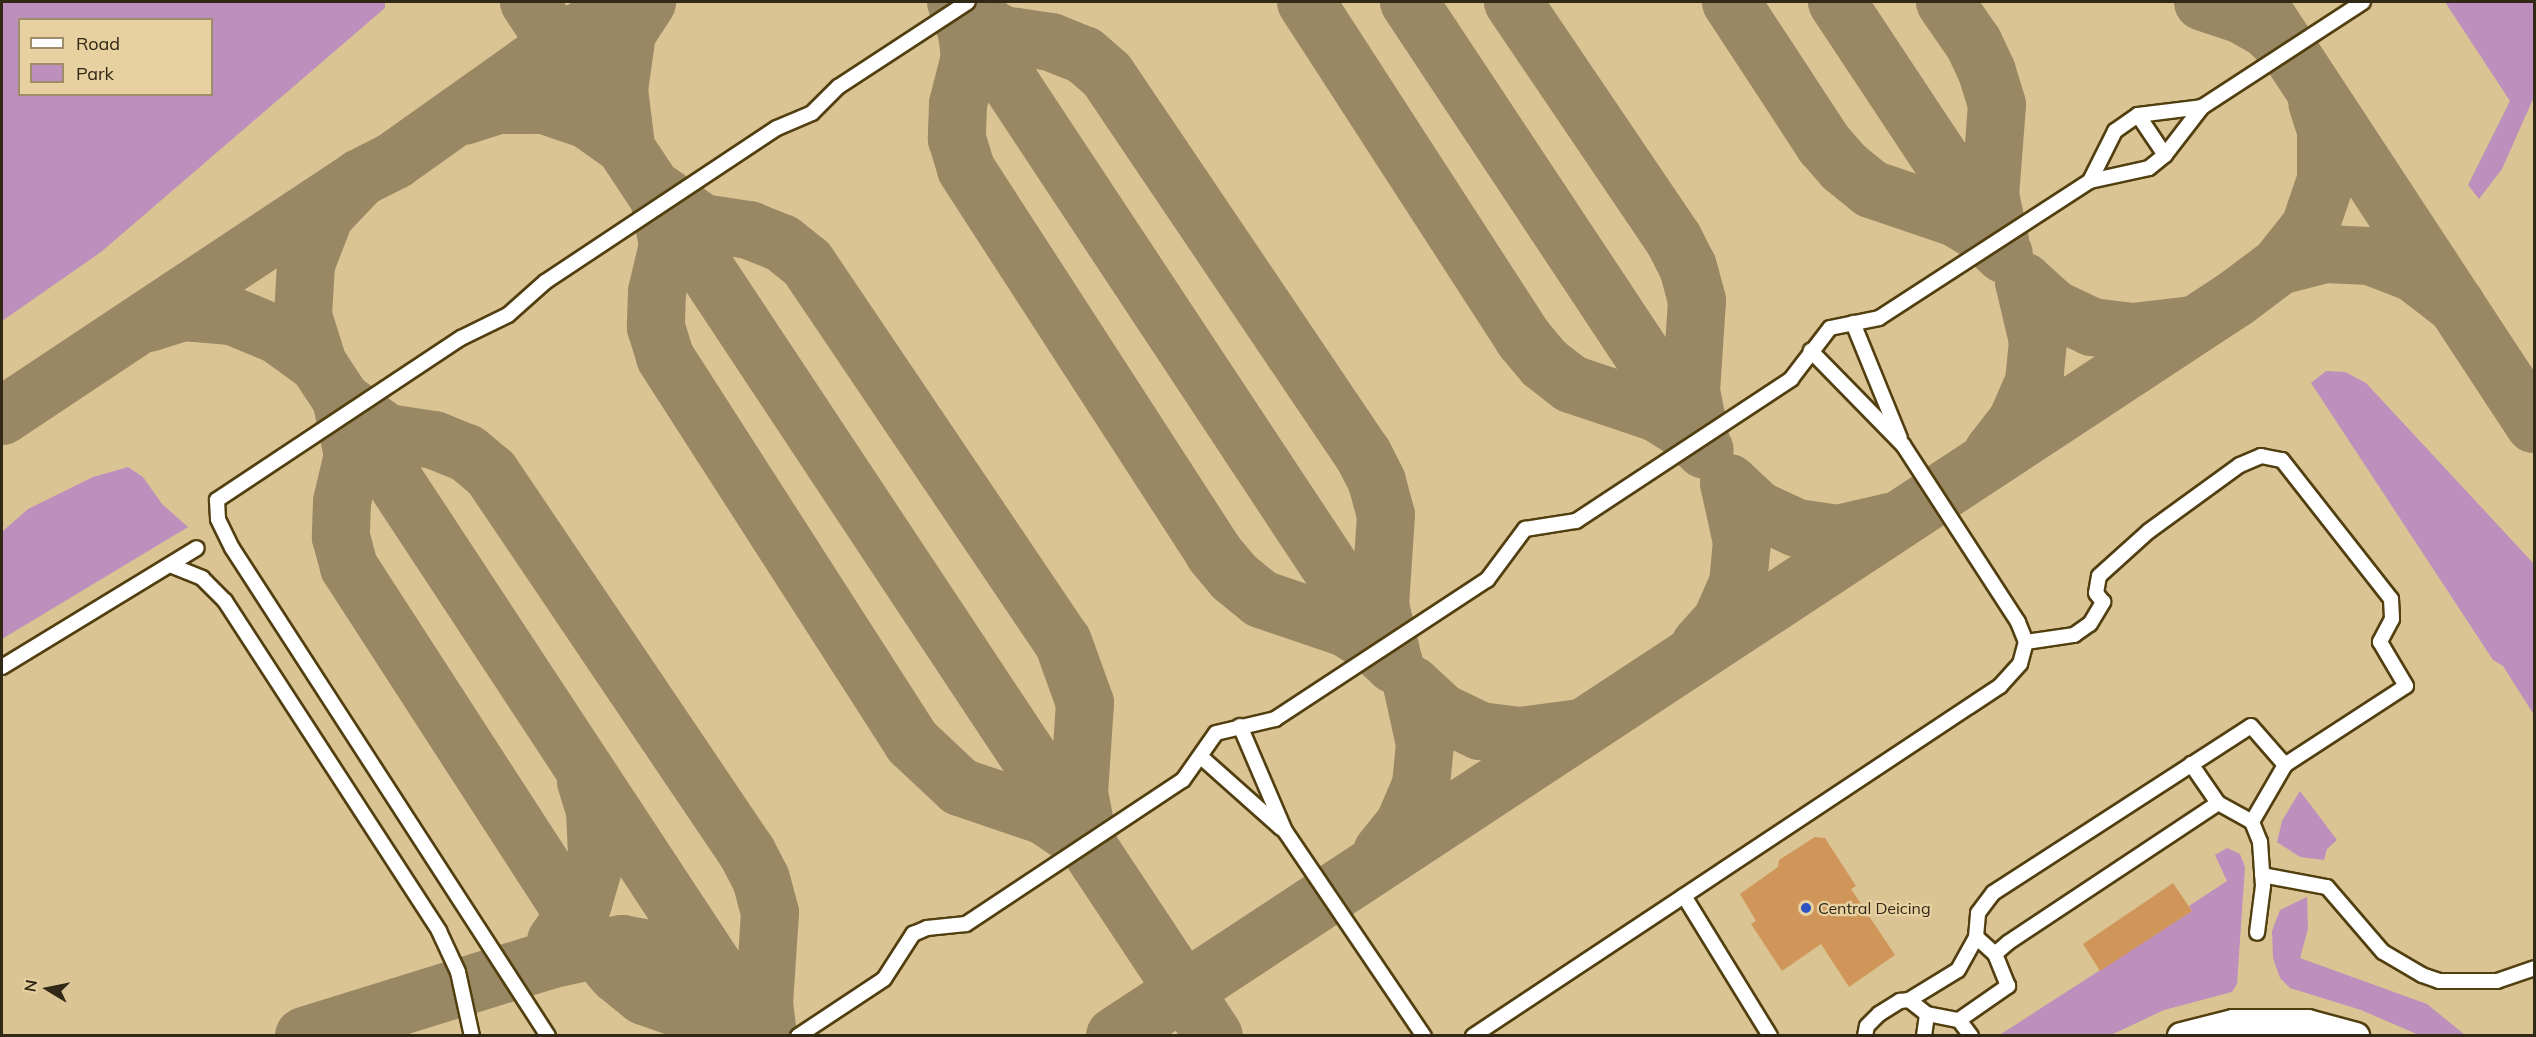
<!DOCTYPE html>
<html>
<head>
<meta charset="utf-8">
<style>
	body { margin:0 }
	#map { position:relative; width:2536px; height:1037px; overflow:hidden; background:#dac494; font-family:Mulish,sans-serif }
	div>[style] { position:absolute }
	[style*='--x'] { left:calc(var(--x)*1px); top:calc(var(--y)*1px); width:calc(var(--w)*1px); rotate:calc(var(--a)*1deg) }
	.green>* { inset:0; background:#bd8fbd }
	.taxiway>* { height:58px; margin:-29px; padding:0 29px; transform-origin:29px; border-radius:29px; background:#998863 }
	.building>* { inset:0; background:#d09659 }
	.roads { filter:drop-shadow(2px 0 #523f10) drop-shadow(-2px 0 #523f10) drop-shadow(0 2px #523f10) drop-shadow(0 -2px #523f10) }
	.service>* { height:14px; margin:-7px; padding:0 7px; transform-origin:7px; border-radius:7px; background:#fff }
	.minor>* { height:26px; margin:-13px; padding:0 13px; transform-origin:13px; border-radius:13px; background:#fff }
	.dots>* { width:16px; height:16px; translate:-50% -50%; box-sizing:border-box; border:3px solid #e7d1a0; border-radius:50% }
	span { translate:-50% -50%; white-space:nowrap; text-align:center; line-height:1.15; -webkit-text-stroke:4.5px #e7d1a0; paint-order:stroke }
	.poi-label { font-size:16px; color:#312815 }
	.left { translate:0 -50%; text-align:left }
	.frame { position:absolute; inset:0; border:3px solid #312815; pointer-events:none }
	.legend { position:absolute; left:18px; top:18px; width:195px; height:78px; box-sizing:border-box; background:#e7d1a0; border:2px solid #9e8d68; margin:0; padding:8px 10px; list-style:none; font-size:18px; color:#312815 }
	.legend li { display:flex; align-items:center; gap:12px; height:30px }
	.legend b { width:30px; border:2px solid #9e8d68 }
	.north { position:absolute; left:18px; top:959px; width:60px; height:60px; -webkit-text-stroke:4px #e7d1a0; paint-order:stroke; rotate:280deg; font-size:16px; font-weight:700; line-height:24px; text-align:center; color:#312815 }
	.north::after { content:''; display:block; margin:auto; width:21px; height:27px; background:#312815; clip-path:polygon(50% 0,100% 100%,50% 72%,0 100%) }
</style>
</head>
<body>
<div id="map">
	<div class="green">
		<div style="clip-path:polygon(evenodd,2px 2px,385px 2px,385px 8px,101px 252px,2px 321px,2px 2px,20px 20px,212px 20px,212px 94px,20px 94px,20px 20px)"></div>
		<div style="clip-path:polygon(2445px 2px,2534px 2px,2533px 99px,2502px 169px,2479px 199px,2468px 185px,2510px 101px)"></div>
		<div style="clip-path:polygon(2326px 371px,2345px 372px,2366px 383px,2534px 564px,2534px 715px,2503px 666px,2493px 660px,2311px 383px)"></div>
		<div style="clip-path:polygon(128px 467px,143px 477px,162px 504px,188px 527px,2px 639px,2px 532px,28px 509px,93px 477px)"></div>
		<div style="clip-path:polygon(2300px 791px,2337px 840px,2327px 849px,2324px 860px,2300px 857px,2277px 842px,2282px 821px)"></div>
		<div style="clip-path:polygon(2227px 848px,2240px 854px,2245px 867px,2237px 984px,2232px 992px,2164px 1010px,2111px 1035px,1998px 1036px,2192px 911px,2189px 906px,2227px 881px,2215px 855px)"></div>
		<div style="clip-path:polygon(2307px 897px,2308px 929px,2300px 958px,2427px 1004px,2465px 1035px,2419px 1035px,2361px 1010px,2290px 988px,2280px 978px,2273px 958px,2272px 931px,2280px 910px)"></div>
	</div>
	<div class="taxiway">
		<div style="--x:529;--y:2;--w:1240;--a:56.48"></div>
		<div style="--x:956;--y:2;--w:33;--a:70"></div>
		<div style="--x:967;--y:33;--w:24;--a:83"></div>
		<div style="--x:970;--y:57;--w:49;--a:104.3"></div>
		<div style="--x:958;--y:104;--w:35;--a:92"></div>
		<div style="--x:957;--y:139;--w:31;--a:73"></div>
		<div style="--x:966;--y:169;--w:457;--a:57.1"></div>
		<div style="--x:1214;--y:553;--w:31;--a:50"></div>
		<div style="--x:1234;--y:577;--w:35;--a:39"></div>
		<div style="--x:1261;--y:599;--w:90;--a:18.8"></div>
		<div style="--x:1346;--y:628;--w:31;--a:32"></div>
		<div style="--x:1372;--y:644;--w:30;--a:42"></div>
		<div style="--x:958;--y:2;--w:32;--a:41"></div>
		<div style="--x:982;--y:23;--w:24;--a:30"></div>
		<div style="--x:1003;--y:35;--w:49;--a:8.3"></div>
		<div style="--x:1051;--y:42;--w:35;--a:22"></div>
		<div style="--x:1084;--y:55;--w:30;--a:41"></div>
		<div style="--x:1107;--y:75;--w:457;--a:56"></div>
		<div style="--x:1363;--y:454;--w:31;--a:63"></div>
		<div style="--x:1377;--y:482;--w:34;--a:75"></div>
		<div style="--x:1386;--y:515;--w:90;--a:93.8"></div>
		<div style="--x:1380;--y:605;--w:61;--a:76.7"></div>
		<div style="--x:1306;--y:2;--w:401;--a:57.1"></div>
		<div style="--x:1524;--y:339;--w:31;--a:50"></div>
		<div style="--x:1544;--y:363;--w:34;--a:38"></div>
		<div style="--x:1571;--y:384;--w:91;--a:18.6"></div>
		<div style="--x:1657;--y:413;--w:31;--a:32"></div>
		<div style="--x:1683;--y:429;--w:30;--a:44"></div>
		<div style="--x:1409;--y:2;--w:518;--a:56.49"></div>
		<div style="--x:1513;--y:2;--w:287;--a:55.9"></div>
		<div style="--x:1674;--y:240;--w:30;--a:63"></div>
		<div style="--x:1688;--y:267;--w:35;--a:75"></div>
		<div style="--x:1697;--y:301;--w:90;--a:93.8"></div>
		<div style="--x:1691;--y:391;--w:46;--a:78.7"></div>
		<div style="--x:1731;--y:2;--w:170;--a:56.8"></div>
		<div style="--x:1824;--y:144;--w:30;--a:49"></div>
		<div style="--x:1844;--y:167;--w:35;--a:39"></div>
		<div style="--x:1871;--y:189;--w:90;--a:18.8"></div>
		<div style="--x:1956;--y:218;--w:31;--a:31"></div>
		<div style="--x:1983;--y:234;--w:29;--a:44"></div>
		<div style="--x:1837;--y:2;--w:287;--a:56.5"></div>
		<div style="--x:1945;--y:2;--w:51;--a:55.4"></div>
		<div style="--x:1974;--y:44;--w:31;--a:65"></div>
		<div style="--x:1987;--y:72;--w:34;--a:73"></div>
		<div style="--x:1997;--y:105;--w:90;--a:94.4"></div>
		<div style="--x:1990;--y:195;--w:47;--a:77.7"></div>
		<div style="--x:2203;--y:2;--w:39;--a:18"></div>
		<div style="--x:2240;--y:14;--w:31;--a:29"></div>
		<div style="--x:2267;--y:29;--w:24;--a:45"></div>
		<div style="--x:2257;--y:2;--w:505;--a:56.72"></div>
		<div style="--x:962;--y:10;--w:767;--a:56.54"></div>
		<div style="--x:464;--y:116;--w:36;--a:-18"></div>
		<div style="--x:498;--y:105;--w:46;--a:0"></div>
		<div style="--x:544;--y:105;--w:46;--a:18.8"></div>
		<div style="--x:588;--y:120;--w:42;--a:35.2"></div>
		<div style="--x:626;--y:146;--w:56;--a:-97.1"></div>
		<div style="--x:619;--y:90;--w:58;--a:-82"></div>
		<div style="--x:627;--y:33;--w:37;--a:-57"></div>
		<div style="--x:360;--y:178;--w:51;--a:133.4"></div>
		<div style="--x:325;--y:215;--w:53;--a:111.2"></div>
		<div style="--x:306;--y:264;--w:52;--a:93.3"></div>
		<div style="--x:303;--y:316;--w:50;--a:72.6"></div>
		<div style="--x:318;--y:364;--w:804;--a:56.67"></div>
		<div style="--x:660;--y:193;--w:52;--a:35.5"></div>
		<div style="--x:702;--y:223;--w:48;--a:8.5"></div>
		<div style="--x:749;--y:230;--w:35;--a:22"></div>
		<div style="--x:782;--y:243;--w:32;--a:39"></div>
		<div style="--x:807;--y:263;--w:457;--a:56"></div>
		<div style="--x:1063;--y:642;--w:65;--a:70.2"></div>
		<div style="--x:1085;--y:703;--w:90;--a:93.8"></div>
		<div style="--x:1079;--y:793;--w:47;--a:78.9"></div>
		<div style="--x:658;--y:194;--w:52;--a:78.9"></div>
		<div style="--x:668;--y:245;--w:48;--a:103.2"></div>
		<div style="--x:657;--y:292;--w:35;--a:92"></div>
		<div style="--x:656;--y:327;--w:31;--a:73"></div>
		<div style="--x:665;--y:357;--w:457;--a:57.3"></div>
		<div style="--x:912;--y:742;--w:66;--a:43.2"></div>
		<div style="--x:960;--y:787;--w:90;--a:18.8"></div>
		<div style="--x:1045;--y:816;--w:46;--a:34.4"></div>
		<div style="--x:2279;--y:266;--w:50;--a:-51.5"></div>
		<div style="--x:2310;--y:227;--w:50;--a:-71.2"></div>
		<div style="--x:2326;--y:180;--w:50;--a:-90"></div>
		<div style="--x:2326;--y:130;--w:28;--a:-108"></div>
		<div style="--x:149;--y:323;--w:36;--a:-18"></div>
		<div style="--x:183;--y:312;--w:49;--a:4.7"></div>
		<div style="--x:232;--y:316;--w:50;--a:22.4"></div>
		<div style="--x:278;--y:335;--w:49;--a:35.9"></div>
		<div style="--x:344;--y:402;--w:53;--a:35.8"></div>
		<div style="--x:387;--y:433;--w:48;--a:8.5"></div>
		<div style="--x:434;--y:440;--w:35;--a:22"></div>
		<div style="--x:467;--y:453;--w:31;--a:40"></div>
		<div style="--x:491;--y:473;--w:457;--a:56"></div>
		<div style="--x:747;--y:852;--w:30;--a:63"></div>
		<div style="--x:761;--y:879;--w:35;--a:75"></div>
		<div style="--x:770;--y:913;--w:90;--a:93.8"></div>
		<div style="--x:764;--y:1003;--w:33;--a:83"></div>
		<div style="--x:342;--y:403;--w:53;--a:78.1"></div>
		<div style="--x:353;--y:455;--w:48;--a:103.2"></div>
		<div style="--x:342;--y:502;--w:35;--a:92"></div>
		<div style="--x:341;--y:537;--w:31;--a:75"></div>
		<div style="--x:349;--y:567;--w:457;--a:57.1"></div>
		<div style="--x:597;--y:951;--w:30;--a:49"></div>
		<div style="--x:617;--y:974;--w:35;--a:39"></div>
		<div style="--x:644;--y:996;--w:90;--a:19.4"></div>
		<div style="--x:729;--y:1026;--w:20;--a:30"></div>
		<div style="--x:2;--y:416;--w:430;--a:-33.6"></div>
		<div style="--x:360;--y:178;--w:39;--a:-27"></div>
		<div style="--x:395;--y:160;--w:200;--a:-35.4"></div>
		<div style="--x:558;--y:44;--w:84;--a:-29.9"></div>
		<div style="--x:1993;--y:452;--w:39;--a:-52"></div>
		<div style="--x:2017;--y:421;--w:43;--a:-66.4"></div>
		<div style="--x:2034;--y:382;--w:41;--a:-84.4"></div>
		<div style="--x:2038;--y:341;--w:61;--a:-103.3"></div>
		<div style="--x:2024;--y:282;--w:40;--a:42"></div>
		<div style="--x:2054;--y:309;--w:42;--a:25.3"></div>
		<div style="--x:2092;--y:327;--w:41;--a:7"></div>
		<div style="--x:2133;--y:332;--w:60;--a:-6.7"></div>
		<div style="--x:1700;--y:645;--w:31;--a:-48"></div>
		<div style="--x:1721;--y:622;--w:43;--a:-66.4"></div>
		<div style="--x:1738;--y:583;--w:41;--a:-84.4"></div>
		<div style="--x:1742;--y:542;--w:60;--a:-102.4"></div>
		<div style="--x:1729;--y:483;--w:40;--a:43"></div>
		<div style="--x:1758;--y:510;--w:43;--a:24.8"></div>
		<div style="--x:1797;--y:528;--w:41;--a:8.3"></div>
		<div style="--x:1838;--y:534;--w:52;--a:-13.2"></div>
		<div style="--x:1382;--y:852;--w:35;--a:-51"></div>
		<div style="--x:1404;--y:825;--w:43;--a:-67"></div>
		<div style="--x:1421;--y:785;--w:41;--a:-84.4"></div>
		<div style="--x:1425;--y:744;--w:60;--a:-102.4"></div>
		<div style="--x:1412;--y:685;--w:40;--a:43"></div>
		<div style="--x:1441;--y:712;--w:43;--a:26"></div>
		<div style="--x:1480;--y:731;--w:40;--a:7.1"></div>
		<div style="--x:1520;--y:736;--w:61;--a:-7.6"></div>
		<div style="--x:556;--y:941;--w:47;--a:-54.6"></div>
		<div style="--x:583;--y:903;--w:50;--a:-73.7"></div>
		<div style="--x:597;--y:855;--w:44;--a:-92.6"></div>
		<div style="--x:595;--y:811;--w:31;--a:-107"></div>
		<div style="--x:304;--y:1036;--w:257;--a:-17.2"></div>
		<div style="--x:549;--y:960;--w:75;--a:-12.4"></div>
		<div style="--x:622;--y:944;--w:44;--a:10.5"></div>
		<div style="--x:665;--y:952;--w:39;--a:23"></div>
		<div style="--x:701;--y:967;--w:31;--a:45"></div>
		<div style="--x:1115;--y:1036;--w:1341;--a:-33.35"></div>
		<div style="--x:2235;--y:299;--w:55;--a:-36.9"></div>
		<div style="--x:2279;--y:266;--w:48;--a:-14.6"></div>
		<div style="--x:2325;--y:254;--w:45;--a:2.5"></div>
		<div style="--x:2370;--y:256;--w:47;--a:21.1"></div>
		<div style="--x:2414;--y:273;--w:54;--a:37.5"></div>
	</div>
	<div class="building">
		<div style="clip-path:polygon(1815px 837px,1825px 838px,1856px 886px,1851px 889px,1895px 955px,1849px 987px,1821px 944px,1782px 971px,1751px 924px,1756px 921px,1740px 894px,1778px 867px,1779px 860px)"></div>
		<div style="clip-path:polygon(2173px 883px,2192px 911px,2100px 971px,2083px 944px)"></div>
	</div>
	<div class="roads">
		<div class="service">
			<div style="--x:2138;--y:115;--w:48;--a:56"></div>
			<div style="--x:2090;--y:181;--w:56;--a:-63.4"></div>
			<div style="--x:2115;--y:131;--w:28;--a:-35"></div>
			<div style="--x:2138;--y:115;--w:64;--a:-7.1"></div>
			<div style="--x:1853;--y:323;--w:124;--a:67.8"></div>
			<div style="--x:170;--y:565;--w:35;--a:22"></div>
			<div style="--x:202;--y:578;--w:33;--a:45"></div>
			<div style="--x:225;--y:601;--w:393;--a:57"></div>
			<div style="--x:439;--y:931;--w:45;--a:65.1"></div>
			<div style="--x:458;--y:972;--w:66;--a:77.7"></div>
			<div style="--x:2026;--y:642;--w:49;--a:-8.3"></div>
			<div style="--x:2074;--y:635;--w:19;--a:-35"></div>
			<div style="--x:2090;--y:624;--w:26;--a:-59"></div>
			<div style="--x:2103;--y:602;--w:11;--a:-128"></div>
			<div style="--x:2096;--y:593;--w:17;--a:-80"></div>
			<div style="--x:2099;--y:576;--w:67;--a:-42"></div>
			<div style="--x:2149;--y:531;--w:112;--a:-36"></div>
			<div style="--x:2240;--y:465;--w:23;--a:-23"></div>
			<div style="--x:2261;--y:456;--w:21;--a:11"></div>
			<div style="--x:2282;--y:460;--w:177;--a:51.9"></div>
			<div style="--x:2391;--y:599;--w:20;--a:87"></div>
			<div style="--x:2392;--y:619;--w:26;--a:118"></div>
			<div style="--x:2380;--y:642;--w:51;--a:59.4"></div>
			<div style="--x:2406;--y:686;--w:145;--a:146.9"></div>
			<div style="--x:2285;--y:765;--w:66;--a:120.1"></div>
			<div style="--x:2;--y:667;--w:228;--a:-31.4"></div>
			<div style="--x:1240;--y:726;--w:114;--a:66.8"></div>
			<div style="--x:1285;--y:831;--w:248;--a:55.9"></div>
			<div style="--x:1201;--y:757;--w:107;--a:41.6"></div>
			<div style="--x:2191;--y:764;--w:47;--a:55.3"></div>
			<div style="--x:2262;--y:875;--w:66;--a:10.5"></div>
			<div style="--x:2327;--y:887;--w:86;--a:49.3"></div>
			<div style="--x:2383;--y:952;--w:45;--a:30.5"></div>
			<div style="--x:2422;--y:975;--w:18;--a:19"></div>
			<div style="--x:2439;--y:981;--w:58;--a:0"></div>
			<div style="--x:2497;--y:981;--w:39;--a:-19"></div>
			<div style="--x:1684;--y:896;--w:164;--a:58.4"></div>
			<div style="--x:1995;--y:954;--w:25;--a:-138"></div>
			<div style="--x:1976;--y:937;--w:24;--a:-85"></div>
			<div style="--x:1978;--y:913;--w:25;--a:-53"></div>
			<div style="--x:1993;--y:893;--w:307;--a:-32.9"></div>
			<div style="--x:2251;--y:726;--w:52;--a:48.9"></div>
			<div style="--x:1909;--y:1000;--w:57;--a:-31.5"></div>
			<div style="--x:1958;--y:970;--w:38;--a:-61"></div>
			<div style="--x:1959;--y:1020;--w:60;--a:-34.8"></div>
			<div style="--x:2008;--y:986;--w:35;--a:-112"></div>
			<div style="--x:1995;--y:954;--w:18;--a:-41"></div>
			<div style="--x:2009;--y:942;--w:251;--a:-33.6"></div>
			<div style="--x:2218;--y:803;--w:39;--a:29"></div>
			<div style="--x:2252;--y:822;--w:22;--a:68"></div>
			<div style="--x:2260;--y:842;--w:44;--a:86.1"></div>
			<div style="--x:2263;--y:886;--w:47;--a:97.3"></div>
			<div style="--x:548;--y:1036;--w:581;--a:-122.92"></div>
			<div style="--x:232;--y:548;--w:32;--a:-116"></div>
			<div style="--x:218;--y:519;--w:19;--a:-93"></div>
			<div style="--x:217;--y:500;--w:293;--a:-33.6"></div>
			<div style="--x:461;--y:338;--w:52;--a:-26.1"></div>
			<div style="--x:508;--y:315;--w:50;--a:-41.7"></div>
			<div style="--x:545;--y:282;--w:278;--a:-33.6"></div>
			<div style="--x:777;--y:128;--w:38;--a:-23"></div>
			<div style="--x:812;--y:113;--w:37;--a:-45"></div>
			<div style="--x:838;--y:87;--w:155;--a:-33.2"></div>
			<div style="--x:798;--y:1036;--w:103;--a:-33.5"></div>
			<div style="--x:884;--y:979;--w:54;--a:-57.2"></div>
			<div style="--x:913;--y:934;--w:15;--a:-23"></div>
			<div style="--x:927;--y:928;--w:39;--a:-6"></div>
			<div style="--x:966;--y:924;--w:260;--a:-33.6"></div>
			<div style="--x:1183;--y:780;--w:57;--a:-54.9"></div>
			<div style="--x:1216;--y:733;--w:61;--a:-13.3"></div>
			<div style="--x:1275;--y:719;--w:254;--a:-33.3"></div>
			<div style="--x:1487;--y:580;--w:64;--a:-53.3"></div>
			<div style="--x:1525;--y:529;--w:52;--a:-8.9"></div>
			<div style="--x:1576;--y:521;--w:258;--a:-33.4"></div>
			<div style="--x:1791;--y:379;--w:64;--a:-52.6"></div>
			<div style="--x:1830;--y:328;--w:50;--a:-11.5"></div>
			<div style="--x:1879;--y:318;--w:252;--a:-33"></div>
			<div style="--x:2090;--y:181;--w:60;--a:-12.4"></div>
			<div style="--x:2149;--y:168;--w:21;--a:-39"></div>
			<div style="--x:2165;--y:155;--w:61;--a:-52.4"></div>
			<div style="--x:2202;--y:107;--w:192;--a:-33.1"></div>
			<div style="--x:1473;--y:1036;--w:633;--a:-33.59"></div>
			<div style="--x:2000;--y:686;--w:30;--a:-48"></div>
			<div style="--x:2020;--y:664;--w:23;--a:-75"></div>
			<div style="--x:2026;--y:642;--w:22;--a:-112"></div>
			<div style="--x:2018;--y:622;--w:211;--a:-123"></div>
			<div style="--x:1903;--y:445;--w:132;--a:-134.4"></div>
			<div style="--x:1865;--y:1036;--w:10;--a:-79"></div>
			<div style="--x:1867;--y:1026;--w:17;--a:-45"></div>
			<div style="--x:1879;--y:1014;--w:25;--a:-32"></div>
			<div style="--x:1900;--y:1001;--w:9;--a:-6"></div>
			<div style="--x:1909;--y:1000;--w:23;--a:38"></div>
			<div style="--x:1924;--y:1036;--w:22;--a:-82"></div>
			<div style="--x:1927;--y:1014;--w:33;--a:11"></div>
			<div style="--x:1959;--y:1020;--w:20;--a:53"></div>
		</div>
		<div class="minor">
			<div style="--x:2181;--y:1036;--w:54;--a:-14"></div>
			<div style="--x:2233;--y:1023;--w:75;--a:0"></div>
			<div style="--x:2308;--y:1023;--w:50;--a:15.2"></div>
		</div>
	</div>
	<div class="dots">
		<div style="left:1806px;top:908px;background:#2d52c2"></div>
	</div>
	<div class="poi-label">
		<span class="left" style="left:1818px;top:908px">Central Deicing</span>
	</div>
	<div class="frame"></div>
	<ul class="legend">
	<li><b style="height:8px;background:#fff"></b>Road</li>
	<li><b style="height:16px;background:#bd8fbd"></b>Park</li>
	</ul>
	<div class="north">N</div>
</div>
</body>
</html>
